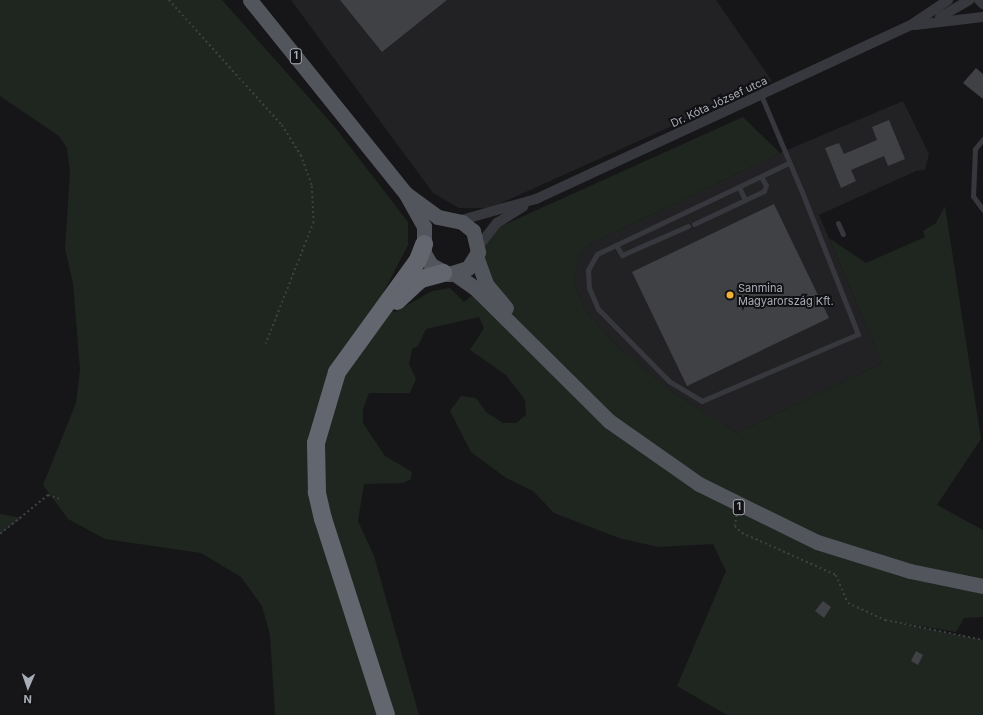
<!DOCTYPE html>
<html>
<head>
<meta charset="utf-8">
<style>
	body { margin:0 }
	#map { position:relative; width:983px; height:715px; overflow:hidden; background:#161618; font-family:Inter,sans-serif }
	div>[style] { position:absolute }
	[style*='--x'] { left:calc(var(--x)*1px); top:calc(var(--y)*1px); width:calc(var(--w)*1px); rotate:calc(var(--a)*1deg) }
	.built>* { inset:0; background:#222225 }
	.green>* { inset:0; background:#1e261f }
	.building>* { inset:0; background:#404145 }
	.path>* { height:1.5px; margin-top:-0.75px; transform-origin:0; background:repeating-linear-gradient(90deg,#3d3f44 0 2px,transparent 0 5px) }
	.lane>* { height:5px; margin:-2.5px; padding:0 2.5px; transform-origin:2.5px; border-radius:2.5px; background:#37383d }
	.street>* { height:10px; margin:-5px; padding:0 5px; transform-origin:5px; border-radius:5px; background:#37383d }
	.primary>* { height:15px; margin:-7.5px; padding:0 7.5px; transform-origin:7.5px; border-radius:7.5px; background:#53555c }
	.highway>* { height:18px; margin:-9px; padding:0 9px; transform-origin:9px; border-radius:9px; background:#63666e }
	.dots>* { width:11px; height:11px; translate:-50% -50%; box-sizing:border-box; border:2px solid #111113; border-radius:50% }
	span { translate:-50% -50%; white-space:nowrap; text-align:center; line-height:1.15; -webkit-text-stroke:4px #111113; paint-order:stroke }
	.shield-label span { padding:1px 3px; background:#111113; border:1px solid; border-radius:3px; -webkit-text-stroke-width:0 }
	.shield-label { font-size:10px; color:#a8adb8; font-weight:700 }
	.street-label { font-size:11px; color:#a8adb8 }
	.poi-label { font-size:11px; color:#a8adb8 }
	.left { translate:0 -50%; text-align:left }
	.north { position:absolute; left:8px; top:667px; width:40px; height:40px; -webkit-text-stroke:3px #111113; paint-order:stroke; rotate:182deg; font-size:11px; font-weight:700; line-height:16px; text-align:center; color:#a8adb8 }
	.north::after { content:''; display:block; margin:auto; width:14px; height:18px; background:#a8adb8; clip-path:polygon(50% 0,100% 100%,50% 72%,0 100%) }
</style>
</head>
<body>
<div id="map">
	<div class="built">
		<div style="clip-path:polygon(291px 0,716px 0,772px 81px,490px 208px,459px 208px,433px 193px)"></div>
		<div style="clip-path:polygon(903px 101px,929px 154px,925px 170px,916px 171px,819px 215px,882px 363px,737px 433px,673px 392px,619px 348px,586px 312px,574px 282px,578px 259px,588px 245px,780px 153px)"></div>
	</div>
	<div class="green">
		<div style="clip-path:polygon(0 0,222px 0,334px 126px,408px 222px,408px 245px,379px 301px,395px 312px,432px 291px,450px 288px,464px 302px,486px 284px,481px 247px,497px 228px,743px 117px,780px 153px,588px 245px,578px 259px,574px 282px,586px 312px,619px 348px,673px 392px,737px 433px,882px 363px,829px 238px,866px 263px,925px 237px,923px 231px,936px 223px,945px 206px,981px 439px,937px 505px,983px 530px,983px 617px,964px 618px,956px 632px,896px 622px,983px 640px,983px 715px,727px 715px,677px 686px,726px 571px,713px 544px,658px 547px,619px 538px,554px 513px,533px 491px,506px 478px,471px 452px,450px 411px,461px 396px,476px 398px,486px 412px,503px 423px,516px 423px,526px 415px,525px 400px,506px 375px,470px 350px,484px 328px,479px 317px,426px 329px,418px 346px,412px 349px,409px 364px,416px 379px,410px 393px,369px 393px,363px 409px,363px 423px,385px 456px,412px 472px,411px 479px,403px 483px,364px 484px,358px 521px,374px 556px,419px 715px,275px 715px,270px 635px,262px 606px,241px 577px,201px 553px,105px 539px,68px 519px,43px 485px,76px 403px,80px 370px,73px 283px,65px 249px,70px 172px,67px 148px,59px 136px,0 96px)"></div>
		<div style="clip-path:polygon(0 514px,22px 518px,0 534px)"></div>
	</div>
	<div class="building">
		<div style="clip-path:polygon(340px 0,447px 0,382px 52px)"></div>
		<div style="clip-path:polygon(976px 68px,983px 74px,983px 99px,963px 83px)"></div>
		<div style="clip-path:polygon(889px 120px,905px 159px,888px 166px,884px 156px,851px 170px,856px 181px,841px 188px,825px 148px,839px 143px,844px 154px,877px 140px,872px 127px)"></div>
		<div style="clip-path:polygon(774px 204px,829px 318px,687px 386px,632px 272px)"></div>
		<div style="clip-path:polygon(823px 601px,831px 607px,824px 618px,815px 611px)"></div>
		<div style="clip-path:polygon(916px 651px,923px 655px,918px 665px,911px 661px)"></div>
	</div>
	<div class="path">
		<div style="--x:169;--y:0;--w:169;--a:47.9"></div>
		<div style="--x:282;--y:125;--w:36;--a:58"></div>
		<div style="--x:301;--y:155;--w:33;--a:70"></div>
		<div style="--x:312;--y:186;--w:36;--a:87"></div>
		<div style="--x:314;--y:222;--w:131;--a:111.5"></div>
		<div style="--x:737;--y:515;--w:11;--a:100"></div>
		<div style="--x:735;--y:526;--w:10;--a:45"></div>
		<div style="--x:742;--y:533;--w:103;--a:24.1"></div>
		<div style="--x:836;--y:575;--w:30;--a:67"></div>
		<div style="--x:848;--y:603;--w:41;--a:24.7"></div>
		<div style="--x:885;--y:620;--w:100;--a:11.5"></div>
		<div style="--x:0;--y:534;--w:62;--a:-39.1"></div>
		<div style="--x:48;--y:495;--w:13;--a:18"></div>
	</div>
	<div class="lane">
		<div style="--x:761;--y:95;--w:105;--a:67.1"></div>
		<div style="--x:802;--y:192;--w:153;--a:68.5"></div>
		<div style="--x:858;--y:334;--w:170;--a:156.8"></div>
		<div style="--x:702;--y:401;--w:39;--a:-149"></div>
		<div style="--x:669;--y:381;--w:101;--a:-134.6"></div>
		<div style="--x:598;--y:309;--w:23;--a:-113"></div>
		<div style="--x:589;--y:288;--w:18;--a:-93"></div>
		<div style="--x:588;--y:270;--w:18;--a:-61"></div>
		<div style="--x:597;--y:254;--w:212;--a:-25.4"></div>
		<div style="--x:983;--y:139;--w:13;--a:129"></div>
		<div style="--x:975;--y:149;--w:47;--a:92.4"></div>
		<div style="--x:973;--y:196;--w:17;--a:54"></div>
		<div style="--x:739;--y:187;--w:14;--a:65"></div>
		<div style="--x:838;--y:223;--w:12;--a:66"></div>
		<div style="--x:694;--y:224;--w:77;--a:-25.2"></div>
		<div style="--x:764;--y:191;--w:6;--a:-72"></div>
		<div style="--x:766;--y:185;--w:9;--a:-122"></div>
		<div style="--x:616;--y:245;--w:12;--a:59"></div>
		<div style="--x:622;--y:255;--w:72;--a:-23.7"></div>
	</div>
	<div class="street">
		<div style="--x:979;--y:0;--w:6;--a:45"></div>
		<div style="--x:940;--y:17;--w:34;--a:-30"></div>
		<div style="--x:915;--y:25;--w:68;--a:-6.7"></div>
		<div style="--x:458;--y:221;--w:81;--a:-15.8"></div>
		<div style="--x:536;--y:199;--w:413;--a:-24.9"></div>
		<div style="--x:911;--y:25;--w:45;--a:-34"></div>
		<div style="--x:478;--y:247;--w:31;--a:-52"></div>
		<div style="--x:497;--y:223;--w:31;--a:-32"></div>
	</div>
	<div class="primary">
		<div style="--x:250;--y:0;--w:249;--a:51.2"></div>
		<div style="--x:406;--y:194;--w:37;--a:61"></div>
		<div style="--x:424;--y:226;--w:27;--a:90"></div>
		<div style="--x:424;--y:253;--w:14;--a:60"></div>
		<div style="--x:431;--y:265;--w:20;--a:27"></div>
		<div style="--x:449;--y:274;--w:20;--a:-18"></div>
		<div style="--x:468;--y:268;--w:19;--a:-58"></div>
		<div style="--x:478;--y:252;--w:22;--a:-103"></div>
		<div style="--x:473;--y:231;--w:14;--a:-141"></div>
		<div style="--x:462;--y:222;--w:25;--a:-168"></div>
		<div style="--x:438;--y:217;--w:39;--a:-144"></div>
		<div style="--x:476;--y:256;--w:30;--a:70"></div>
		<div style="--x:486;--y:284;--w:31;--a:50"></div>
		<div style="--x:455;--y:274;--w:24;--a:35"></div>
		<div style="--x:475;--y:288;--w:189;--a:44.8"></div>
		<div style="--x:609;--y:421;--w:110;--a:35"></div>
		<div style="--x:699;--y:484;--w:131;--a:26.2"></div>
		<div style="--x:817;--y:542;--w:97;--a:17.3"></div>
		<div style="--x:910;--y:571;--w:75;--a:11.6"></div>
	</div>
	<div class="highway">
		<div style="--x:397;--y:301;--w:33;--a:-43"></div>
		<div style="--x:421;--y:279;--w:23;--a:-15"></div>
		<div style="--x:386;--y:715;--w:206;--a:-107.8"></div>
		<div style="--x:323;--y:519;--w:28;--a:-103"></div>
		<div style="--x:317;--y:492;--w:49;--a:-91.2"></div>
		<div style="--x:316;--y:443;--w:74;--a:-73.5"></div>
		<div style="--x:337;--y:372;--w:138;--a:-54.1"></div>
		<div style="--x:418;--y:260;--w:17;--a:-69"></div>
	</div>
	<div class="dots">
		<div style="left:730px;top:295px;background:#f2b134"></div>
	</div>
	<div class="shield-label">
		<span style="left:296px;top:56px">1</span>
		<span style="left:739px;top:507px">1</span>
	</div>
	<div class="street-label">
		<span style="left:719px;top:102px;rotate:-25deg">Dr. Kóta József utca</span>
	</div>
	<div class="poi-label">
		<span class="left" style="left:738px;top:295px">Sanmina<br>Magyarország Kft.</span>
	</div>
	<div class="north">N</div>
</div>
</body>
</html>
